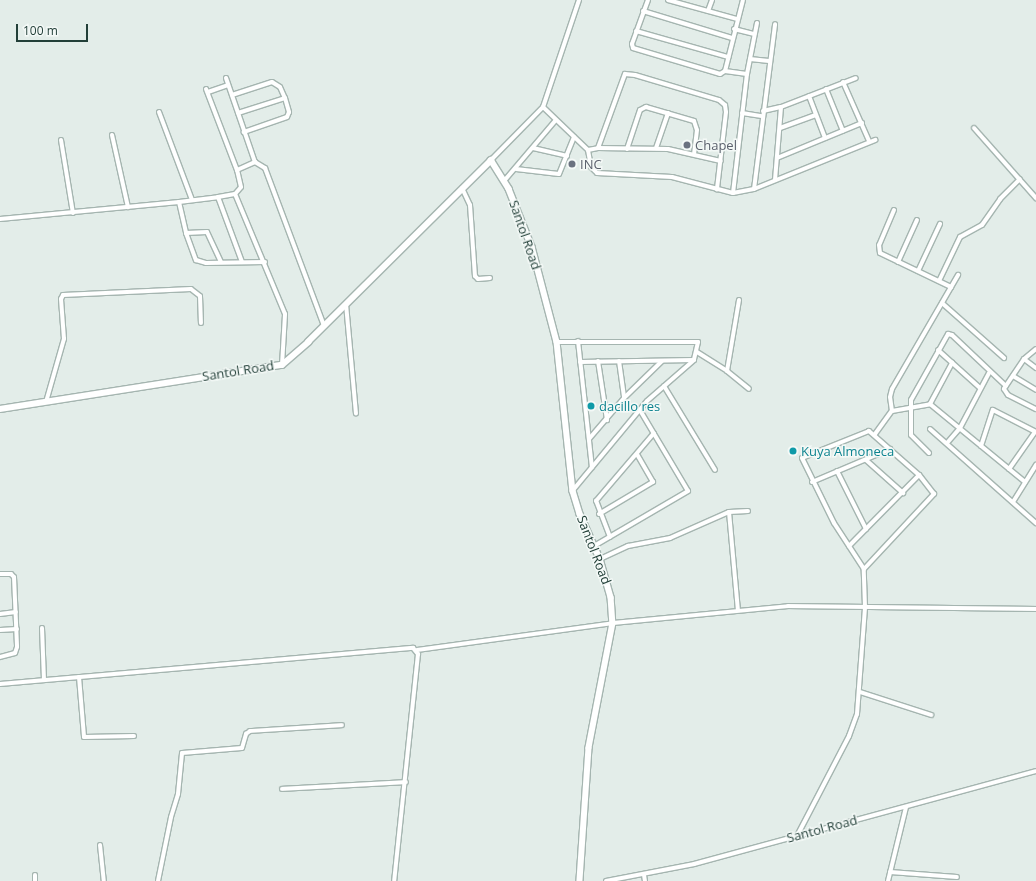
<!DOCTYPE html>
<html>
<head>
<meta charset="utf-8">
<style>
	body { margin:0 }
	#map { position:relative; width:1036px; height:881px; overflow:hidden; background:#e3ede9; font-family:"Open Sans",sans-serif }
	div>[style] { position:absolute }
	[style*='--x'] { left:calc(var(--x)*1px); top:calc(var(--y)*1px); width:calc(var(--w)*1px); rotate:calc(var(--a)*1deg) }
	.roads { filter:drop-shadow(1px 0 #a5b5b0) drop-shadow(-1px 0 #a5b5b0) drop-shadow(0 1px #a5b5b0) drop-shadow(0 -1px #a5b5b0) }
	.minor>* { height:4px; margin:-2px; padding:0 2px; transform-origin:2px; border-radius:2px; background:#fff }
	.tertiary>* { height:5.5px; margin:-2.75px; padding:0 2.75px; transform-origin:2.75px; border-radius:2.75px; background:#fff }
	.dots>* { width:11px; height:11px; translate:-50% -50%; box-sizing:border-box; border:2px solid #f4f9f7; border-radius:50% }
	span { translate:-50% -50%; white-space:nowrap; text-align:center; line-height:1.15; -webkit-text-stroke:3px #f4f9f7; paint-order:stroke }
	.worship-label { font-size:13px; color:#5b616d }
	.left { translate:0 -50%; text-align:left }
	.street-label { font-size:13px; color:#223f38 }
	.culture-label { font-size:13px; color:#0d838f }
	.scale { position:absolute; left:16px; top:24px; width:72px; height:18px; box-sizing:border-box; border:2px solid #223f38; border-top:0; padding-left:5px; font-size:12px; line-height:14px; white-space:nowrap; color:#223f38; -webkit-text-stroke:3px #f4f9f7; paint-order:stroke }
</style>
</head>
<body>
<div id="map">
	<div class="roads">
		<div class="minor">
			<div style="--x:648;--y:0;--w:47;--a:110"></div>
			<div style="--x:632;--y:44;--w:4;--a:76"></div>
			<div style="--x:633;--y:48;--w:91;--a:16.6"></div>
			<div style="--x:720;--y:74;--w:6;--a:-31"></div>
			<div style="--x:725;--y:71;--w:73;--a:-75.8"></div>
			<div style="--x:668;--y:0;--w:72;--a:15.4"></div>
			<div style="--x:643;--y:11;--w:93;--a:16.9"></div>
			<div style="--x:708;--y:11;--w:12;--a:-70"></div>
			<div style="--x:734;--y:29;--w:21;--a:14"></div>
			<div style="--x:636;--y:31;--w:96;--a:15.8"></div>
			<div style="--x:750;--y:59;--w:19;--a:6"></div>
			<div style="--x:725;--y:71;--w:22;--a:8"></div>
			<div style="--x:226;--y:78;--w:89;--a:71"></div>
			<div style="--x:843;--y:82;--w:64;--a:66.2"></div>
			<div style="--x:206;--y:89;--w:87;--a:69.1"></div>
			<div style="--x:826;--y:89;--w:45;--a:68"></div>
			<div style="--x:208;--y:92;--w:21;--a:-19"></div>
			<div style="--x:232;--y:95;--w:42;--a:-18"></div>
			<div style="--x:272;--y:82;--w:9;--a:32"></div>
			<div style="--x:280;--y:87;--w:12;--a:66"></div>
			<div style="--x:285;--y:98;--w:15;--a:74"></div>
			<div style="--x:289;--y:112;--w:5;--a:112"></div>
			<div style="--x:287;--y:117;--w:46;--a:160.8"></div>
			<div style="--x:809;--y:96;--w:45;--a:69.1"></div>
			<div style="--x:543;--y:107;--w:62;--a:43.7"></div>
			<div style="--x:588;--y:150;--w:17;--a:80"></div>
			<div style="--x:591;--y:167;--w:8;--a:45"></div>
			<div style="--x:597;--y:173;--w:75;--a:3.1"></div>
			<div style="--x:672;--y:177;--w:63;--a:14.7"></div>
			<div style="--x:733;--y:193;--w:21;--a:-11"></div>
			<div style="--x:754;--y:189;--w:131;--a:-22"></div>
			<div style="--x:763;--y:111;--w:18;--a:-13"></div>
			<div style="--x:781;--y:107;--w:80;--a:-21.1"></div>
			<div style="--x:159;--y:112;--w:94;--a:69.4"></div>
			<div style="--x:238;--y:113;--w:49;--a:-17.7"></div>
			<div style="--x:742;--y:113;--w:20;--a:9"></div>
			<div style="--x:780;--y:128;--w:38;--a:-20"></div>
			<div style="--x:974;--y:128;--w:94;--a:48.5"></div>
			<div style="--x:112;--y:135;--w:74;--a:77.5"></div>
			<div style="--x:61;--y:140;--w:74;--a:80.7"></div>
			<div style="--x:533;--y:148;--w:35;--a:13"></div>
			<div style="--x:598;--y:148;--w:79;--a:-70"></div>
			<div style="--x:625;--y:74;--w:10;--a:6"></div>
			<div style="--x:635;--y:75;--w:88;--a:16.6"></div>
			<div style="--x:719;--y:100;--w:8;--a:40"></div>
			<div style="--x:725;--y:105;--w:7;--a:82"></div>
			<div style="--x:726;--y:112;--w:78;--a:96.7"></div>
			<div style="--x:656;--y:148;--w:37;--a:-71"></div>
			<div style="--x:627;--y:149;--w:41;--a:-71.6"></div>
			<div style="--x:640;--y:110;--w:7;--a:-27"></div>
			<div style="--x:646;--y:107;--w:50;--a:16.3"></div>
			<div style="--x:694;--y:121;--w:9;--a:72"></div>
			<div style="--x:697;--y:130;--w:24;--a:97"></div>
			<div style="--x:588;--y:150;--w:10;--a:-11"></div>
			<div style="--x:598;--y:148;--w:70;--a:0.8"></div>
			<div style="--x:668;--y:149;--w:54;--a:12.8"></div>
			<div style="--x:777;--y:158;--w:92;--a:-22.4"></div>
			<div style="--x:491;--y:160;--w:74;--a:-45.5"></div>
			<div style="--x:543;--y:107;--w:113;--a:-71.4"></div>
			<div style="--x:516;--y:169;--w:43;--a:6.6"></div>
			<div style="--x:559;--y:174;--w:40;--a:-68"></div>
			<div style="--x:775;--y:180;--w:73;--a:-85.3"></div>
			<div style="--x:504;--y:181;--w:80;--a:-49.6"></div>
			<div style="--x:462;--y:188;--w:19;--a:65"></div>
			<div style="--x:470;--y:205;--w:71;--a:86"></div>
			<div style="--x:475;--y:276;--w:4;--a:45"></div>
			<div style="--x:478;--y:279;--w:12;--a:-5"></div>
			<div style="--x:754;--y:189;--w:166;--a:-82.7"></div>
			<div style="--x:733;--y:193;--w:120;--a:-83.3"></div>
			<div style="--x:747;--y:74;--w:52;--a:-78.9"></div>
			<div style="--x:218;--y:197;--w:17;--a:-10"></div>
			<div style="--x:179;--y:202;--w:39;--a:-7"></div>
			<div style="--x:218;--y:197;--w:69;--a:69.7"></div>
			<div style="--x:894;--y:210;--w:38;--a:113"></div>
			<div style="--x:879;--y:245;--w:8;--a:83"></div>
			<div style="--x:880;--y:253;--w:79;--a:25.6"></div>
			<div style="--x:0;--y:219;--w:180;--a:-5.4"></div>
			<div style="--x:179;--y:202;--w:32;--a:77"></div>
			<div style="--x:186;--y:233;--w:29;--a:70"></div>
			<div style="--x:196;--y:260;--w:10;--a:17"></div>
			<div style="--x:206;--y:263;--w:59;--a:-1"></div>
			<div style="--x:186;--y:233;--w:21;--a:-3"></div>
			<div style="--x:207;--y:232;--w:33;--a:65"></div>
			<div style="--x:898;--y:262;--w:46;--a:-65.7"></div>
			<div style="--x:918;--y:271;--w:52;--a:-64.9"></div>
			<div style="--x:939;--y:281;--w:49;--a:-64.5"></div>
			<div style="--x:960;--y:237;--w:25;--a:-29"></div>
			<div style="--x:982;--y:225;--w:32;--a:-55"></div>
			<div style="--x:1000;--y:199;--w:28;--a:-45"></div>
			<div style="--x:942;--y:303;--w:83;--a:41.6"></div>
			<div style="--x:346;--y:304;--w:110;--a:84.8"></div>
			<div style="--x:578;--y:341;--w:127;--a:83.7"></div>
			<div style="--x:557;--y:342;--w:141;--a:0"></div>
			<div style="--x:698;--y:342;--w:18;--a:103"></div>
			<div style="--x:694;--y:360;--w:62;--a:138.9"></div>
			<div style="--x:647;--y:401;--w:116;--a:129.7"></div>
			<div style="--x:1036;--y:349;--w:16;--a:140"></div>
			<div style="--x:1024;--y:359;--w:36;--a:124"></div>
			<div style="--x:1004;--y:389;--w:7;--a:56"></div>
			<div style="--x:1008;--y:395;--w:31;--a:27"></div>
			<div style="--x:938;--y:350;--w:57;--a:42.1"></div>
			<div style="--x:697;--y:352;--w:36;--a:32"></div>
			<div style="--x:727;--y:371;--w:28;--a:39"></div>
			<div style="--x:1024;--y:359;--w:15;--a:37"></div>
			<div style="--x:598;--y:361;--w:60;--a:81.3"></div>
			<div style="--x:619;--y:361;--w:37;--a:82"></div>
			<div style="--x:580;--y:362;--w:114;--a:-1"></div>
			<div style="--x:282;--y:365;--w:51;--a:-86.6"></div>
			<div style="--x:285;--y:314;--w:130;--a:-112.6"></div>
			<div style="--x:235;--y:194;--w:9;--a:-49"></div>
			<div style="--x:241;--y:187;--w:17;--a:-103"></div>
			<div style="--x:237;--y:170;--w:20;--a:-24"></div>
			<div style="--x:255;--y:162;--w:12;--a:31"></div>
			<div style="--x:265;--y:168;--w:169;--a:69.5"></div>
			<div style="--x:727;--y:371;--w:72;--a:-80.4"></div>
			<div style="--x:1013;--y:376;--w:27;--a:31"></div>
			<div style="--x:664;--y:386;--w:98;--a:58.7"></div>
			<div style="--x:46;--y:402;--w:66;--a:-74.1"></div>
			<div style="--x:64;--y:339;--w:40;--a:-94.3"></div>
			<div style="--x:61;--y:299;--w:4;--a:-63"></div>
			<div style="--x:63;--y:295;--w:128;--a:-2.7"></div>
			<div style="--x:191;--y:289;--w:11;--a:38"></div>
			<div style="--x:200;--y:296;--w:27;--a:88"></div>
			<div style="--x:930;--y:404;--w:47;--a:-61.8"></div>
			<div style="--x:892;--y:411;--w:39;--a:-10"></div>
			<div style="--x:930;--y:404;--w:123;--a:39.4"></div>
			<div style="--x:930;--y:429;--w:142;--a:41.6"></div>
			<div style="--x:875;--y:434;--w:29;--a:-54"></div>
			<div style="--x:892;--y:411;--w:14;--a:-98"></div>
			<div style="--x:890;--y:397;--w:8;--a:-76"></div>
			<div style="--x:892;--y:389;--w:132;--a:-59.9"></div>
			<div style="--x:589;--y:439;--w:54;--a:-49.5"></div>
			<div style="--x:624;--y:398;--w:53;--a:-44.2"></div>
			<div style="--x:947;--y:443;--w:20;--a:-49"></div>
			<div style="--x:960;--y:428;--w:62;--a:-62.2"></div>
			<div style="--x:981;--y:446;--w:38;--a:-72"></div>
			<div style="--x:993;--y:410;--w:48;--a:27.1"></div>
			<div style="--x:929;--y:453;--w:25;--a:-135"></div>
			<div style="--x:911;--y:435;--w:35;--a:-90"></div>
			<div style="--x:911;--y:400;--w:76;--a:-60.7"></div>
			<div style="--x:948;--y:334;--w:4;--a:14"></div>
			<div style="--x:952;--y:335;--w:74;--a:43.4"></div>
			<div style="--x:866;--y:460;--w:50;--a:41.7"></div>
			<div style="--x:1009;--y:469;--w:45;--a:-54.9"></div>
			<div style="--x:837;--y:471;--w:65;--a:63.4"></div>
			<div style="--x:812;--y:482;--w:85;--a:-22.9"></div>
			<div style="--x:1013;--y:502;--w:44;--a:-58.1"></div>
			<div style="--x:729;--y:512;--w:98;--a:84.8"></div>
			<div style="--x:599;--y:514;--w:63;--a:-30.7"></div>
			<div style="--x:653;--y:482;--w:32;--a:-120"></div>
			<div style="--x:610;--y:537;--w:39;--a:-111"></div>
			<div style="--x:596;--y:501;--w:89;--a:-49.5"></div>
			<div style="--x:594;--y:546;--w:109;--a:-30.3"></div>
			<div style="--x:688;--y:491;--w:94;--a:-120.7"></div>
			<div style="--x:849;--y:546;--w:100;--a:-45.4"></div>
			<div style="--x:600;--y:559;--w:31;--a:-25"></div>
			<div style="--x:628;--y:546;--w:43;--a:-10.8"></div>
			<div style="--x:670;--y:538;--w:64;--a:-23.8"></div>
			<div style="--x:729;--y:512;--w:19;--a:-3"></div>
			<div style="--x:0;--y:574;--w:11;--a:0"></div>
			<div style="--x:11;--y:574;--w:4;--a:45"></div>
			<div style="--x:14;--y:577;--w:70;--a:87.5"></div>
			<div style="--x:17;--y:647;--w:6;--a:108"></div>
			<div style="--x:15;--y:653;--w:16;--a:165"></div>
			<div style="--x:0;--y:614;--w:16;--a:-7"></div>
			<div style="--x:42;--y:628;--w:51;--a:87.8"></div>
			<div style="--x:0;--y:630;--w:17;--a:-3"></div>
			<div style="--x:417;--y:650;--w:198;--a:-7.8"></div>
			<div style="--x:613;--y:623;--w:176;--a:-5.5"></div>
			<div style="--x:788;--y:606;--w:248;--a:0.7"></div>
			<div style="--x:79;--y:677;--w:60;--a:85.2"></div>
			<div style="--x:84;--y:737;--w:50;--a:-1.1"></div>
			<div style="--x:0;--y:684;--w:415;--a:-5"></div>
			<div style="--x:413;--y:648;--w:8;--a:50"></div>
			<div style="--x:418;--y:654;--w:228;--a:96"></div>
			<div style="--x:860;--y:692;--w:75;--a:17.9"></div>
			<div style="--x:282;--y:789;--w:124;--a:-3.2"></div>
			<div style="--x:797;--y:836;--w:113;--a:-62.5"></div>
			<div style="--x:849;--y:736;--w:23;--a:-70"></div>
			<div style="--x:857;--y:714;--w:107;--a:-85.7"></div>
			<div style="--x:865;--y:607;--w:38;--a:-92"></div>
			<div style="--x:864;--y:569;--w:103;--a:-47"></div>
			<div style="--x:934;--y:494;--w:24;--a:-128"></div>
			<div style="--x:919;--y:475;--w:67;--a:-138.7"></div>
			<div style="--x:869;--y:431;--w:72;--a:158.1"></div>
			<div style="--x:802;--y:458;--w:72;--a:63.8"></div>
			<div style="--x:834;--y:523;--w:55;--a:56.9"></div>
			<div style="--x:100;--y:845;--w:36;--a:84"></div>
			<div style="--x:890;--y:872;--w:67;--a:4.3"></div>
			<div style="--x:35;--y:875;--w:6;--a:90"></div>
			<div style="--x:644;--y:875;--w:6;--a:81"></div>
			<div style="--x:158;--y:881;--w:65;--a:-78.5"></div>
			<div style="--x:171;--y:817;--w:24;--a:-73"></div>
			<div style="--x:178;--y:794;--w:41;--a:-84.4"></div>
			<div style="--x:182;--y:753;--w:60;--a:-4.8"></div>
			<div style="--x:242;--y:748;--w:15;--a:-74"></div>
			<div style="--x:246;--y:734;--w:5;--a:-37"></div>
			<div style="--x:250;--y:731;--w:92;--a:-3.7"></div>
			<div style="--x:606;--y:881;--w:90;--a:-10.9"></div>
			<div style="--x:694;--y:864;--w:354;--a:-15.2"></div>
			<div style="--x:888;--y:881;--w:76;--a:-76.3"></div>
		</div>
		<div class="tertiary">
			<div style="--x:0;--y:409;--w:285;--a:-8.9"></div>
			<div style="--x:282;--y:365;--w:35;--a:-41"></div>
			<div style="--x:308;--y:342;--w:258;--a:-44.8"></div>
			<div style="--x:491;--y:160;--w:34;--a:58"></div>
			<div style="--x:509;--y:189;--w:62;--a:68.4"></div>
			<div style="--x:532;--y:247;--w:98;--a:75.3"></div>
			<div style="--x:557;--y:342;--w:150;--a:83.9"></div>
			<div style="--x:573;--y:491;--w:24;--a:73"></div>
			<div style="--x:580;--y:514;--w:49;--a:66"></div>
			<div style="--x:600;--y:559;--w:40;--a:74"></div>
			<div style="--x:611;--y:597;--w:26;--a:86"></div>
			<div style="--x:613;--y:623;--w:127;--a:100.9"></div>
			<div style="--x:589;--y:748;--w:133;--a:93.9"></div>
		</div>
	</div>
	<div class="dots">
		<div style="left:687px;top:145px;background:#6b7280"></div>
		<div style="left:572px;top:164px;background:#6b7280"></div>
		<div style="left:591px;top:406px;background:#0f9aa8"></div>
		<div style="left:793px;top:451px;background:#0f9aa8"></div>
	</div>
	<div class="worship-label">
		<span class="left" style="left:695px;top:145px">Chapel</span>
		<span class="left" style="left:580px;top:164px">INC</span>
	</div>
	<div class="street-label">
		<span style="left:525px;top:235px;rotate:71deg">Santol Road</span>
		<span style="left:238px;top:371px;rotate:-9deg">Santol Road</span>
		<span style="left:594px;top:550px;rotate:69deg">Santol Road</span>
		<span style="left:822px;top:829px;rotate:-15deg">Santol Road</span>
	</div>
	<div class="culture-label">
		<span class="left" style="left:599px;top:406px">dacillo res</span>
		<span class="left" style="left:801px;top:451px">Kuya Almoneca</span>
	</div>
	<div class="scale">100 m</div>
</div>
</body>
</html>
